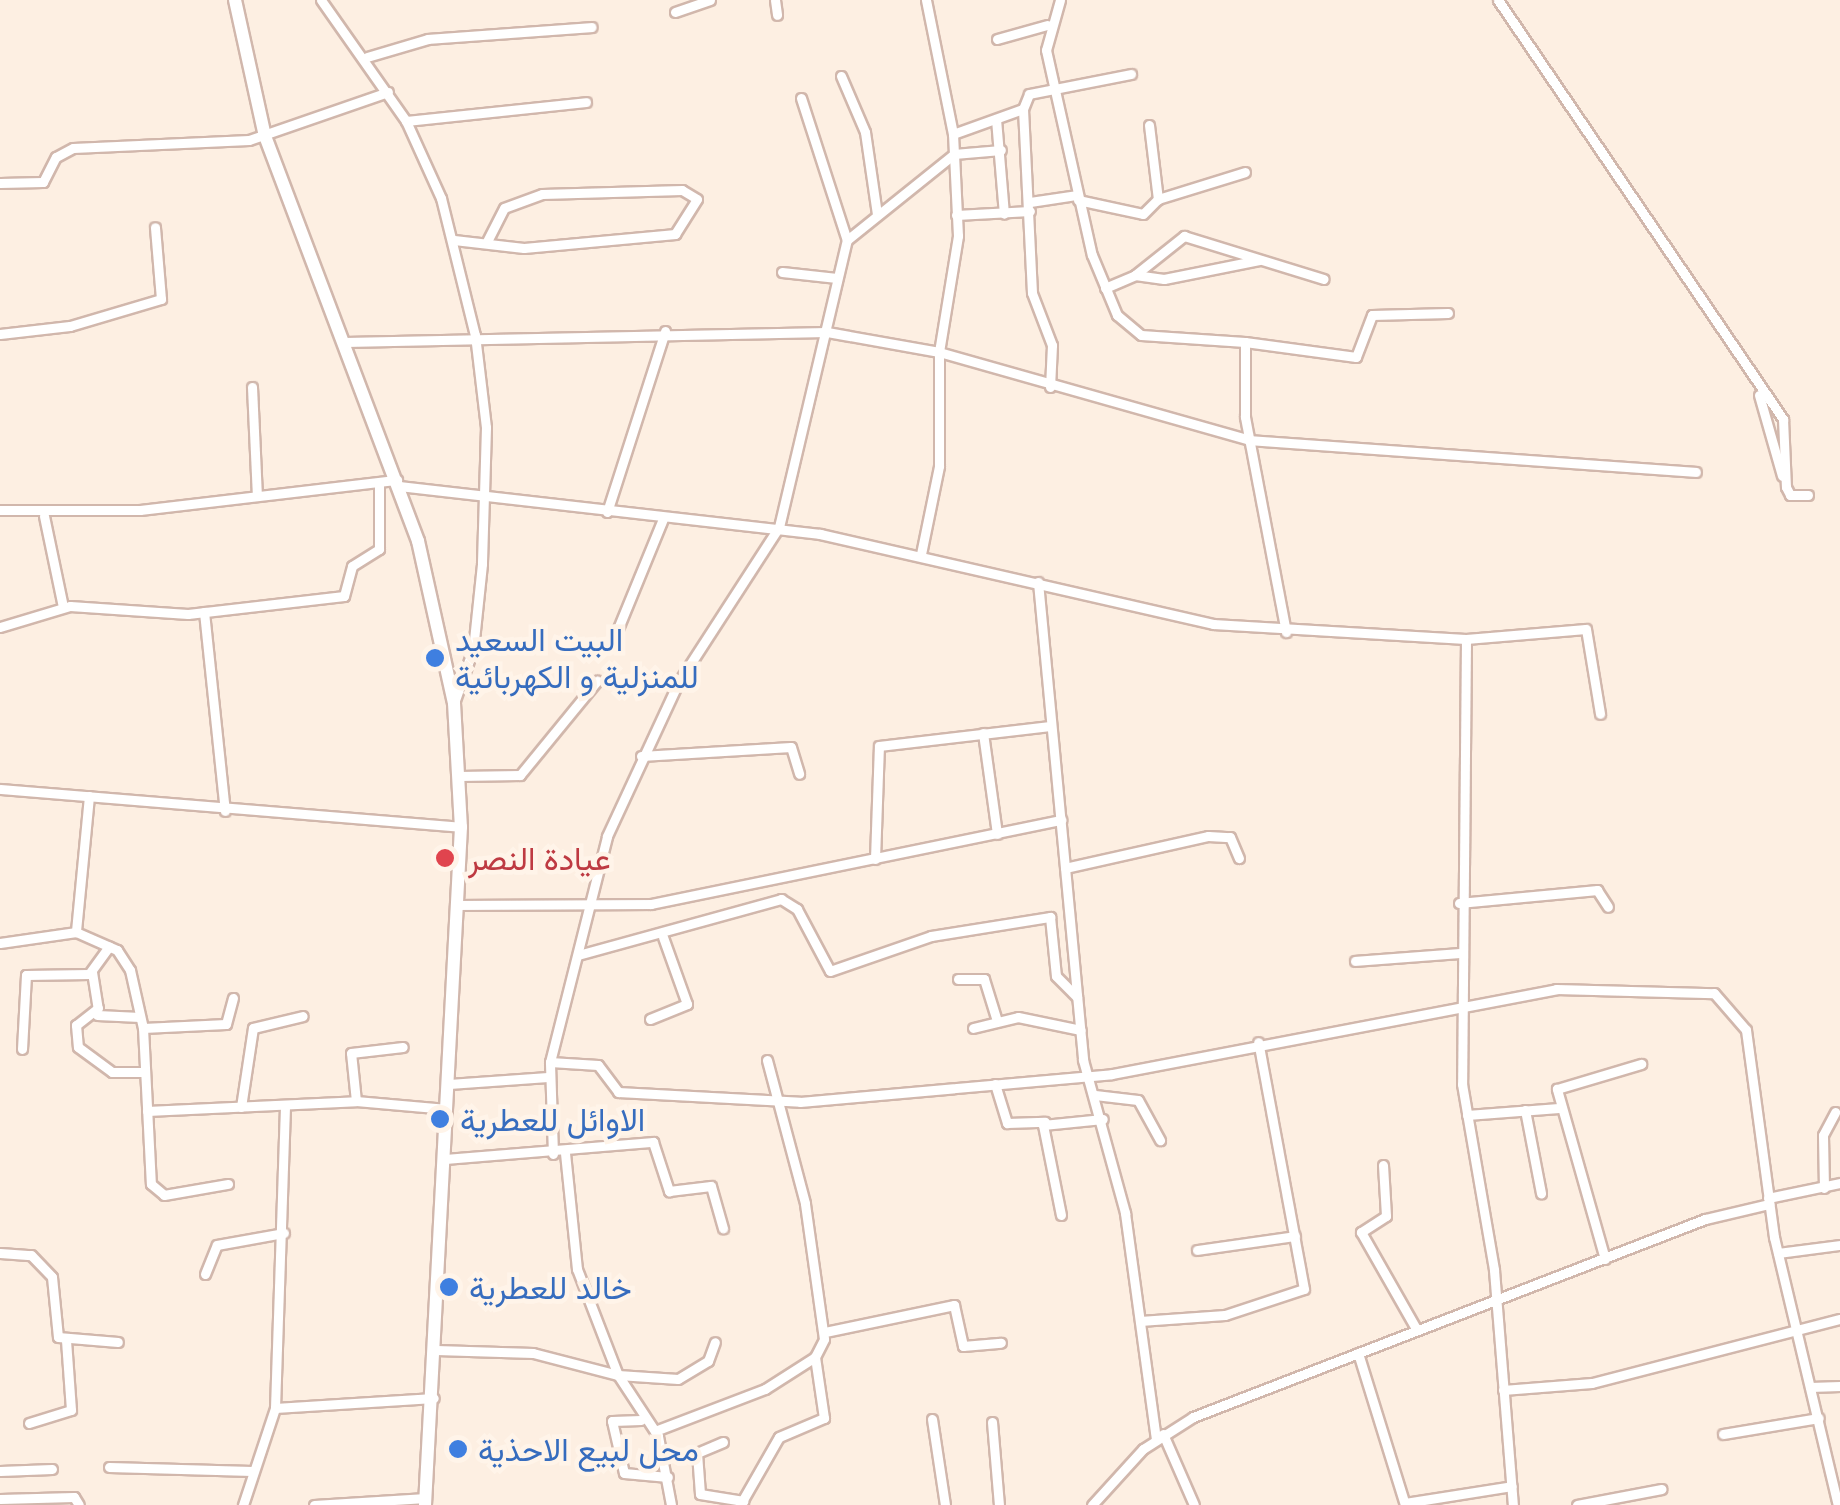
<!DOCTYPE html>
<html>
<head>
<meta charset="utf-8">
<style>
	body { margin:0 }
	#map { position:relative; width:1840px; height:1505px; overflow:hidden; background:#fdefe2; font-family:"PT Sans",Vazirmatn,sans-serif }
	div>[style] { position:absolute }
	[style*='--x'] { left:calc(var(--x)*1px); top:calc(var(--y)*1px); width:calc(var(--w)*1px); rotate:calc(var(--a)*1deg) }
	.roads { filter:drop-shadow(2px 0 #d1b7ac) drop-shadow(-2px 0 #d1b7ac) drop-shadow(0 2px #d1b7ac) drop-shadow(0 -2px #d1b7ac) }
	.street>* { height:9px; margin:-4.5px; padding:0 4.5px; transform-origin:4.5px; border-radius:4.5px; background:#fff }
	.secondary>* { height:12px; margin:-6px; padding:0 6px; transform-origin:6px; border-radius:6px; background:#fff }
	.dots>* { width:28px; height:28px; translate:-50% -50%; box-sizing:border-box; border:5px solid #fff4e9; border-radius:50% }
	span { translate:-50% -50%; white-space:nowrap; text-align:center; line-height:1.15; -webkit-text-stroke:9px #fff4e9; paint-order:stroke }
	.shop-label { font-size:32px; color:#366cbe }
	.left { translate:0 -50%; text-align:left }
	.health-label { font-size:32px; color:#be3a42 }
</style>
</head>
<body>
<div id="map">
	<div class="roads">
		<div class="street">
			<div style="--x:321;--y:0;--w:148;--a:54.9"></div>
			<div style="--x:406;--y:121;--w:85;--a:65.6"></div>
			<div style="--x:441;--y:198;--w:141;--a:76.1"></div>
			<div style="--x:475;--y:335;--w:93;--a:83.2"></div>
			<div style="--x:486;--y:427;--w:137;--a:91.7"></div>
			<div style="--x:482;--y:564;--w:85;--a:96"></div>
			<div style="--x:473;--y:649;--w:54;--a:109.4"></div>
			<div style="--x:775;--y:0;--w:15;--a:82"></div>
			<div style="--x:1060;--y:0;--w:52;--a:105.6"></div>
			<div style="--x:1046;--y:50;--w:210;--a:77.4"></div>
			<div style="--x:1092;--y:255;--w:65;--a:67.4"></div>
			<div style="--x:1117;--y:315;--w:31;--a:40"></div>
			<div style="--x:1141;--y:335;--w:104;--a:3.9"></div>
			<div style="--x:1245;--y:342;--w:75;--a:90"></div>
			<div style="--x:1245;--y:417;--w:219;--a:79.2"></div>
			<div style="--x:1498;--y:0;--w:507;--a:55.78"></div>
			<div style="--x:1783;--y:419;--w:68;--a:87.5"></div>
			<div style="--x:1786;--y:487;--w:9;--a:63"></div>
			<div style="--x:1790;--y:495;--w:18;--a:0"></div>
			<div style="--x:675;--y:12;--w:37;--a:-19"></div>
			<div style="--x:997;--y:39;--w:52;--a:-15.6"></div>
			<div style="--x:367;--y:57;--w:64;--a:-16.4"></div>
			<div style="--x:428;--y:39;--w:164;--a:-4.2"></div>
			<div style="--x:841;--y:76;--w:61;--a:66.8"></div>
			<div style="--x:865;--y:132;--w:83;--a:81.7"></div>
			<div style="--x:801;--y:98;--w:149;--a:72.1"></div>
			<div style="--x:1023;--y:109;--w:184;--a:87.2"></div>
			<div style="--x:1032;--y:293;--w:56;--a:69"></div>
			<div style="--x:1052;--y:345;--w:42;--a:92.7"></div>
			<div style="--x:996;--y:119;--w:95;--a:85.2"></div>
			<div style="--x:406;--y:121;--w:181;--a:-6"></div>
			<div style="--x:1149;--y:125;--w:75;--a:83.1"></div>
			<div style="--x:953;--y:134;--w:74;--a:-19.7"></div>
			<div style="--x:1023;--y:109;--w:16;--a:-68"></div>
			<div style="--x:1029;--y:94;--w:104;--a:-11.1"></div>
			<div style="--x:0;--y:183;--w:43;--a:-1.3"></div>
			<div style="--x:43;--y:182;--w:28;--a:-63"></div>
			<div style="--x:56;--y:157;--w:19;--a:-28"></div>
			<div style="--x:73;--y:148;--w:176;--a:-2.6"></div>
			<div style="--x:249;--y:140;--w:147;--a:-19.1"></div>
			<div style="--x:1078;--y:200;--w:66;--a:12.2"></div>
			<div style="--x:1143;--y:214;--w:21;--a:-45"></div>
			<div style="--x:1158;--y:199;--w:91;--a:-17.2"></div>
			<div style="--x:1030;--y:202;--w:48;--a:-8.5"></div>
			<div style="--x:956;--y:215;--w:74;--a:-3.1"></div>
			<div style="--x:454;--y:240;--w:70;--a:6.5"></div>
			<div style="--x:524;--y:248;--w:152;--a:-5.3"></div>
			<div style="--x:675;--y:234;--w:41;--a:-57.8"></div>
			<div style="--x:697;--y:199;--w:17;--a:-149"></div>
			<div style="--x:682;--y:190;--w:140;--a:178.4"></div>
			<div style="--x:542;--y:194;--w:40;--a:159.8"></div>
			<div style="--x:504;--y:208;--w:38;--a:117"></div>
			<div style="--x:782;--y:272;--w:55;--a:6.2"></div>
			<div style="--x:1135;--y:275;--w:63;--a:-38.5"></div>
			<div style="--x:1184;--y:236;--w:146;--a:17.1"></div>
			<div style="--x:1105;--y:288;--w:33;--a:-23"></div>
			<div style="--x:1135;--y:275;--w:29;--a:8"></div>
			<div style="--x:1164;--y:279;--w:97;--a:-11.3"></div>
			<div style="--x:0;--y:334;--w:70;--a:-6.5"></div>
			<div style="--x:70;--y:326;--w:95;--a:-16.5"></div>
			<div style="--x:161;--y:299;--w:72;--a:-94.8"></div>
			<div style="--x:345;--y:342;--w:482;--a:-1.2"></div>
			<div style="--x:827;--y:332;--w:114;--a:10.1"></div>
			<div style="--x:939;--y:352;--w:322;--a:15.8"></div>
			<div style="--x:1249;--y:440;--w:448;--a:4.1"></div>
			<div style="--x:1245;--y:342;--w:112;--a:7.7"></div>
			<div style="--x:1356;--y:357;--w:45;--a:-69.1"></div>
			<div style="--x:1372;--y:315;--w:76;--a:-1.5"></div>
			<div style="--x:252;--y:387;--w:109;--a:87.4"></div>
			<div style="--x:1759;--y:395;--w:84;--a:74.1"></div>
			<div style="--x:399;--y:486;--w:424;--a:6.5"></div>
			<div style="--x:820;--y:534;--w:403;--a:12.9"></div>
			<div style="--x:1213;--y:624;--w:253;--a:3.4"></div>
			<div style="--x:1466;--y:639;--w:120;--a:-4.8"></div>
			<div style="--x:1586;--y:629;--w:86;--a:80.6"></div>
			<div style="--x:0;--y:510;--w:140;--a:0"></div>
			<div style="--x:140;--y:510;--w:259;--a:-6.7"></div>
			<div style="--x:607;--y:512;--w:190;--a:-72.2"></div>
			<div style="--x:44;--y:516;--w:93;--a:78.2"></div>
			<div style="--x:921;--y:554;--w:90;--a:-78.4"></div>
			<div style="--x:939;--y:466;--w:114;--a:-90"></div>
			<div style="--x:939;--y:352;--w:118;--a:-80.7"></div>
			<div style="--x:958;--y:236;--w:102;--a:-92.8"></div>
			<div style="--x:953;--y:134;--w:137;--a:-101.4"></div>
			<div style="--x:1038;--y:582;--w:480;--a:84.6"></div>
			<div style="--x:1083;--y:1060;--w:159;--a:74.6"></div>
			<div style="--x:1125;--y:1213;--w:227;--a:82.2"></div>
			<div style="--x:204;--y:612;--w:200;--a:84"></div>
			<div style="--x:0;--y:627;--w:73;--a:-16.7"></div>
			<div style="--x:70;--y:606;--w:118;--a:3.9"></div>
			<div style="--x:188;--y:614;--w:157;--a:-6.6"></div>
			<div style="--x:344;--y:596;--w:31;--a:-75"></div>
			<div style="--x:352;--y:566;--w:32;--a:-32"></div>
			<div style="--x:379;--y:549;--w:65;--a:-90"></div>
			<div style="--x:617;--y:631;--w:121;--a:-67.7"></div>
			<div style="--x:1466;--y:639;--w:445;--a:90.5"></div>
			<div style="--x:1462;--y:1084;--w:189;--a:80.2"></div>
			<div style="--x:1494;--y:1270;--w:236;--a:85.4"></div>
			<div style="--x:983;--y:733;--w:102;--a:82.1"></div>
			<div style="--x:641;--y:756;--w:150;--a:-3.4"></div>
			<div style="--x:791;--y:747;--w:28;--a:73"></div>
			<div style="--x:459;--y:776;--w:61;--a:-0.9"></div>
			<div style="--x:520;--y:775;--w:122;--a:-50.7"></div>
			<div style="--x:0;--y:789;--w:463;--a:4.7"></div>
			<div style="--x:89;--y:796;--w:137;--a:95.5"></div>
			<div style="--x:76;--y:932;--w:45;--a:23.7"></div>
			<div style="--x:117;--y:950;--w:24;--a:57"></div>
			<div style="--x:130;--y:970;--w:59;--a:77.4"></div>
			<div style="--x:143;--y:1028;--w:156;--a:87.1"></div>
			<div style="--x:151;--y:1184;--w:17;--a:40"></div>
			<div style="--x:164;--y:1195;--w:65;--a:-9.8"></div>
			<div style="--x:875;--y:859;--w:113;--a:-88"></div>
			<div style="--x:879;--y:746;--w:172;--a:-6.7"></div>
			<div style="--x:1065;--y:868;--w:147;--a:-12.6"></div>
			<div style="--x:1208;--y:836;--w:22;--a:3"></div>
			<div style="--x:1230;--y:837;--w:23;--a:67"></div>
			<div style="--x:1459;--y:903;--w:139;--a:-5.4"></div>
			<div style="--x:1597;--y:890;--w:20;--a:57"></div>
			<div style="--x:458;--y:905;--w:193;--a:-0.3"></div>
			<div style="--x:651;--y:904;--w:419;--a:-11.6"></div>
			<div style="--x:0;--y:943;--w:77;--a:-8.2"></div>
			<div style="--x:578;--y:955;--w:211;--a:-15.4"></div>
			<div style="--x:781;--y:899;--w:19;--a:32"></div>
			<div style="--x:797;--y:909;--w:70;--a:62"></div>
			<div style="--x:830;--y:971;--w:107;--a:-19.1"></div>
			<div style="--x:931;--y:936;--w:121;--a:-9.1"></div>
			<div style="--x:1050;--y:917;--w:59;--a:84.2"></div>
			<div style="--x:1056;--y:976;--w:30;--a:45"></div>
			<div style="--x:1355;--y:961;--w:104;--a:-4.4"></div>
			<div style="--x:92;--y:972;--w:36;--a:81"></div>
			<div style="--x:98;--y:1008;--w:28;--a:142"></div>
			<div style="--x:76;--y:1025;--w:22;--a:85"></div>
			<div style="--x:78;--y:1047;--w:42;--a:36.3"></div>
			<div style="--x:112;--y:1072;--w:33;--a:0"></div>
			<div style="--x:958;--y:979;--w:26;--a:0"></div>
			<div style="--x:984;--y:979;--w:44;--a:72.8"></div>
			<div style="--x:97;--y:1015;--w:43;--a:2.7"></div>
			<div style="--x:650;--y:1019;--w:40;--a:-22"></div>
			<div style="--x:687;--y:1004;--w:71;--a:-109.7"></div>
			<div style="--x:143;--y:1028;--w:83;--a:-2.8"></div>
			<div style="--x:226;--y:1024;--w:27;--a:-75"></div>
			<div style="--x:973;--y:1028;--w:46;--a:-13.7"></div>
			<div style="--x:1018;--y:1017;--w:64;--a:11.7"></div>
			<div style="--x:22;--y:1049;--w:74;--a:-86.9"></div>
			<div style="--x:26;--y:975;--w:63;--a:-0.9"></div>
			<div style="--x:89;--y:974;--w:34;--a:-54"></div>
			<div style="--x:550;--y:1062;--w:48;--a:3.6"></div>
			<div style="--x:598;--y:1065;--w:34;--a:53"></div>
			<div style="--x:618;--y:1092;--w:182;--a:3.1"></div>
			<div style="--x:800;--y:1102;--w:313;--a:-5.1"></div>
			<div style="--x:1112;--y:1074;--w:452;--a:-10.8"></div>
			<div style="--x:1556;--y:989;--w:158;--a:1.5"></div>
			<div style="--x:1714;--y:993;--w:49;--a:49.1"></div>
			<div style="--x:1746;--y:1030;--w:209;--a:82.3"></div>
			<div style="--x:1774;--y:1237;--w:276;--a:76.6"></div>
			<div style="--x:449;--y:1084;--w:99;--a:-4"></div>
			<div style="--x:995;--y:1084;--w:41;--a:72.9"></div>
			<div style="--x:1007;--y:1123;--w:38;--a:-2"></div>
			<div style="--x:1095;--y:1095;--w:43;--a:6.6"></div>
			<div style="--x:1138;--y:1100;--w:46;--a:61.2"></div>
			<div style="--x:356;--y:1101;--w:48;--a:-95.9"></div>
			<div style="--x:351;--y:1053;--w:52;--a:-6.6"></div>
			<div style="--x:241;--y:1107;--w:80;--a:-81.4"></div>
			<div style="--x:253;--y:1028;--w:51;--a:-13.5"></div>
			<div style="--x:1525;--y:1110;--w:85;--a:79.1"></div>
			<div style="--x:147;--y:1111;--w:209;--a:-2.7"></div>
			<div style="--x:356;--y:1101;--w:91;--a:5"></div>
			<div style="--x:1467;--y:1115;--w:92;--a:-4.4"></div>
			<div style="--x:565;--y:1153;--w:117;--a:84.1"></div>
			<div style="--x:577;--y:1269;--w:114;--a:68.9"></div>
			<div style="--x:618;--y:1375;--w:60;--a:3.8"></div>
			<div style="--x:678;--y:1379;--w:35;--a:-31"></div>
			<div style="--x:708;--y:1361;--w:20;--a:-70"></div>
			<div style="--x:553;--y:1154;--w:92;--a:-91.9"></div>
			<div style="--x:550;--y:1062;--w:233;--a:-75.8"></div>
			<div style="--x:607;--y:836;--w:169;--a:-65.1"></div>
			<div style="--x:678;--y:683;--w:186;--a:-57.1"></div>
			<div style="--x:779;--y:527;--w:295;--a:-76.7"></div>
			<div style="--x:847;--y:240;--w:137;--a:-38.8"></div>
			<div style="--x:954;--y:154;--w:47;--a:-4.9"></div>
			<div style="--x:445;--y:1159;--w:209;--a:-4.7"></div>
			<div style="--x:653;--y:1142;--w:52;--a:71.9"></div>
			<div style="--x:669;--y:1191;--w:42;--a:-6.8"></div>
			<div style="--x:711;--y:1186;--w:44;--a:74.1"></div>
			<div style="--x:1383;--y:1165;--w:51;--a:86.6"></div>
			<div style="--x:1386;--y:1216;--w:30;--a:147"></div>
			<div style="--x:1361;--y:1232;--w:113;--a:60.3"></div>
			<div style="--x:1824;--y:1188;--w:53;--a:-91.1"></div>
			<div style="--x:1823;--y:1135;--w:26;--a:-62"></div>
			<div style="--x:1768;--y:1198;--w:74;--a:-11.8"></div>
			<div style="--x:1061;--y:1215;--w:92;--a:-101.3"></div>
			<div style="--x:1043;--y:1125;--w:60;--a:-5.7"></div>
			<div style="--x:1197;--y:1250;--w:99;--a:-8.1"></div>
			<div style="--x:0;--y:1253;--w:31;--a:4"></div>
			<div style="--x:31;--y:1255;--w:30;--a:46"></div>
			<div style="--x:52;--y:1277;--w:60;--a:84.3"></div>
			<div style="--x:58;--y:1337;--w:60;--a:4.8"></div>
			<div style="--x:1778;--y:1253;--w:63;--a:-7.4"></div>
			<div style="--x:1605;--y:1259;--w:177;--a:-105.8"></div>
			<div style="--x:1557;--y:1089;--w:88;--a:-16.6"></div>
			<div style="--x:205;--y:1274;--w:31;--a:-68"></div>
			<div style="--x:217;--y:1245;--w:68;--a:-10.2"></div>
			<div style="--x:1140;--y:1321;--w:85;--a:-4"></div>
			<div style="--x:1225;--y:1315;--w:83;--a:-18.2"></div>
			<div style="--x:1304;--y:1289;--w:251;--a:-100.5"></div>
			<div style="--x:825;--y:1332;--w:132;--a:-11.8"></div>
			<div style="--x:954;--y:1305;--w:42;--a:77.6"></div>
			<div style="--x:963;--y:1346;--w:38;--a:-5"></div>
			<div style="--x:436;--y:1350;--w:97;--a:1.8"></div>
			<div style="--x:533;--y:1353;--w:88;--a:14.5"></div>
			<div style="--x:618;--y:1375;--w:73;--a:56.7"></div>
			<div style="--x:658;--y:1436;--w:70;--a:79.3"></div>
			<div style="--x:1358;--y:1353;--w:159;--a:72.8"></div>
			<div style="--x:1810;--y:1387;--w:30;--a:-2"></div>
			<div style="--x:1503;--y:1390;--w:89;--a:-4.5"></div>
			<div style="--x:1592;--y:1383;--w:256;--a:-14.5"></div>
			<div style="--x:275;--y:1408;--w:159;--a:-3.6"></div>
			<div style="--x:932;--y:1419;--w:87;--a:81.4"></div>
			<div style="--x:641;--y:1420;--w:29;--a:178"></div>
			<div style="--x:612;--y:1421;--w:53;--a:77"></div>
			<div style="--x:624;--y:1473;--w:44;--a:5.2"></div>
			<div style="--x:992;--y:1422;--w:83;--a:85.2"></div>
			<div style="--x:29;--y:1423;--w:44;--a:-17.2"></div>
			<div style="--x:71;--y:1410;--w:69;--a:-94.1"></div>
			<div style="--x:655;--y:1431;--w:118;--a:-20.9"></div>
			<div style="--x:765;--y:1389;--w:59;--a:-32.6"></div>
			<div style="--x:815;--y:1357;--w:20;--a:-63"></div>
			<div style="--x:824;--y:1339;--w:137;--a:-98"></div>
			<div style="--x:805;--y:1203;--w:148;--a:-104.9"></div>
			<div style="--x:1163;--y:1434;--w:77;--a:66.4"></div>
			<div style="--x:1723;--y:1434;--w:97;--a:-9.5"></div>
			<div style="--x:723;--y:1442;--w:28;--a:157"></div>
			<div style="--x:697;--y:1453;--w:41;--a:85.8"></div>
			<div style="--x:700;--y:1494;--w:44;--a:9.2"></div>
			<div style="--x:109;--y:1467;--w:143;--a:1.6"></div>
			<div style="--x:0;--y:1471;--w:52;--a:-2.2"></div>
			<div style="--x:0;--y:1499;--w:74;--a:-1.5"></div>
			<div style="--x:74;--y:1497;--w:9;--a:58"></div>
			<div style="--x:1405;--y:1503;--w:108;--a:-9"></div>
			<div style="--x:243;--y:1505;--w:102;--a:-71.7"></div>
			<div style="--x:275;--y:1408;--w:300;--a:-88.1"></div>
			<div style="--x:314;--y:1505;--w:112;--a:-3.6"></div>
			<div style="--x:740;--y:1505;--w:78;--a:-60.2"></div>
			<div style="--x:779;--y:1437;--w:49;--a:-22.9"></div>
			<div style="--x:824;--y:1418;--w:62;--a:-98.4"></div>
			<div style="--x:1092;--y:1505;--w:76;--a:-47.7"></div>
			<div style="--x:1143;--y:1449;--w:59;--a:-32.6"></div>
			<div style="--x:1193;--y:1417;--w:549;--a:-21.14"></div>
			<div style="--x:1705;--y:1219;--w:66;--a:-13.2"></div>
			<div style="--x:1577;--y:1505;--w:86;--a:-10.7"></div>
		</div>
		<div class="secondary">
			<div style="--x:235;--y:0;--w:139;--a:77.6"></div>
			<div style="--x:265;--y:136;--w:433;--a:69.3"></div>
			<div style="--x:418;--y:541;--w:166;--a:77.5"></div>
			<div style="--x:454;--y:703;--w:124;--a:86.8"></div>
			<div style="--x:461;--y:827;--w:679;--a:93.04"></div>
		</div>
	</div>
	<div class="dots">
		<div style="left:435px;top:658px;background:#3f7fe0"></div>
		<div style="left:445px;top:858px;background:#e0444e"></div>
		<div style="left:440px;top:1119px;background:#3f7fe0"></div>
		<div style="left:449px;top:1287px;background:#3f7fe0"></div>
		<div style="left:458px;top:1449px;background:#3f7fe0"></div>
	</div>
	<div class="shop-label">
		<span class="left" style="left:455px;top:658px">البيت السعيد<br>للمنزلية و الكهربائية</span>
		<span class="left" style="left:460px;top:1119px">الاوائل للعطرية</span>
		<span class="left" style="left:469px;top:1287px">خالد للعطرية</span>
		<span class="left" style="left:478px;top:1449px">محل لبيع الاحذية</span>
	</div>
	<div class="health-label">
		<span class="left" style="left:468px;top:858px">عيادة النصر</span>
	</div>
</div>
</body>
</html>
